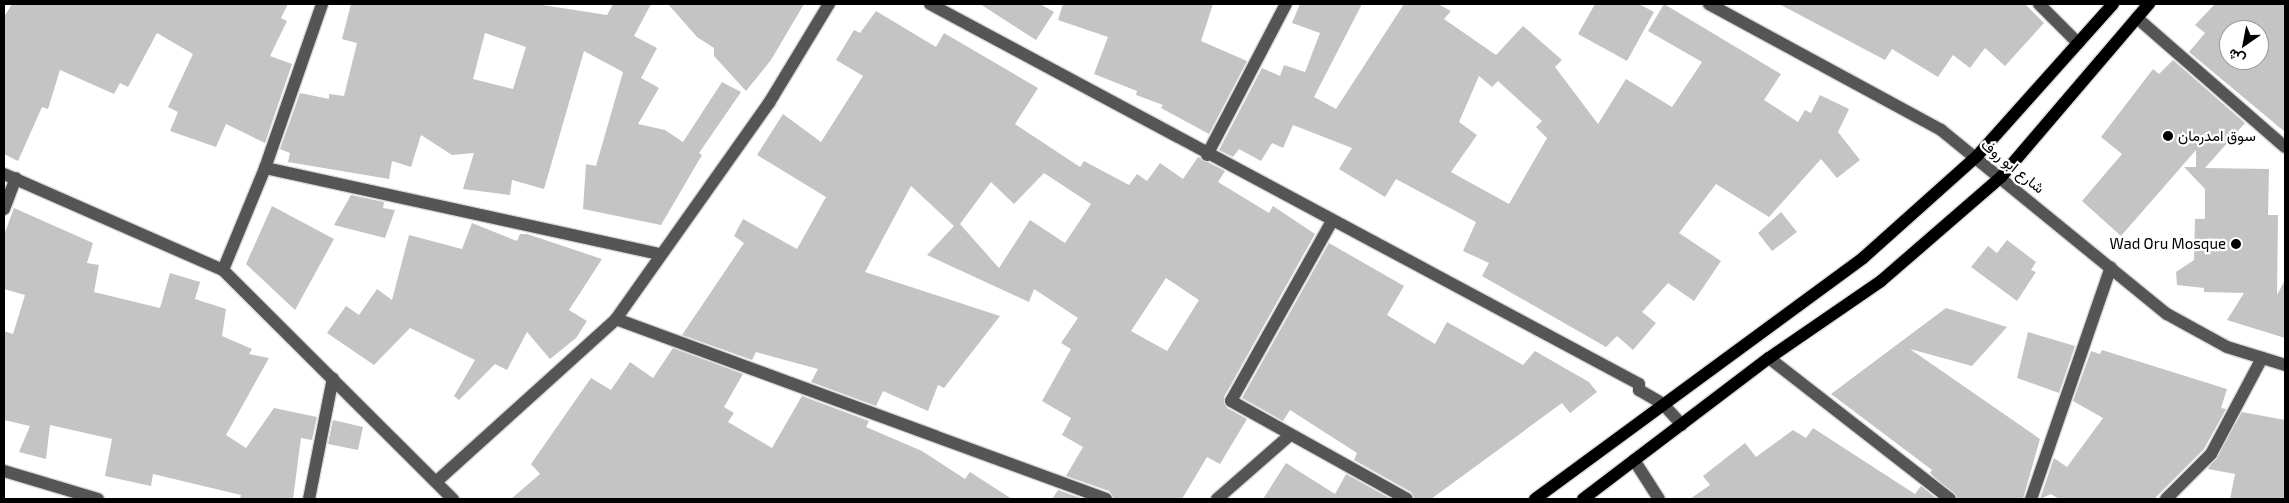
<!DOCTYPE html>
<html>
<head>
<meta charset="utf-8">
<style>
	body { margin:0 }
	#map { position:relative; width:2289px; height:503px; overflow:hidden; background:#fff; font-family:"Exo 2",Vazirmatn,sans-serif }
	div>[style] { position:absolute }
	[style*='--x'] { left:calc(var(--x)*1px); top:calc(var(--y)*1px); width:calc(var(--w)*1px); rotate:calc(var(--a)*1deg) }
	.building>* { inset:0; background:#c4c4c4 }
	.roads { filter:drop-shadow(1px 0 #dbdbdb) drop-shadow(-1px 0 #dbdbdb) drop-shadow(0 1px #dbdbdb) drop-shadow(0 -1px #dbdbdb) }
	.minor>* { height:12px; margin:-6px; padding:0 6px; transform-origin:6px; border-radius:6px; background:#555 }
	.major>* { height:12px; margin:-6px; padding:0 6px; transform-origin:6px; border-radius:6px; background:#000 }
	.dots>* { width:14px; height:14px; translate:-50% -50%; box-sizing:border-box; border:2px solid #fff; border-radius:50% }
	span { translate:-50% -50%; white-space:nowrap; text-align:center; line-height:1.15; -webkit-text-stroke:4.5px #fff; paint-order:stroke }
	.poi-label { font-size:15px; color:#000 }
	.left { translate:0 -50%; text-align:left }
	.right { translate:-100% -50%; text-align:right }
	.street-label { font-size:15px; color:#000 }
	.frame { position:absolute; inset:0; border:5px solid #000; pointer-events:none }
	.north { position:absolute; left:2219px; top:20px; width:50px; height:50px; box-sizing:border-box; background:#fff; border:1px solid #999; border-radius:50%; rotate:213deg; font-size:14px; font-weight:700; line-height:20px; text-align:center; color:#000 }
	.north::after { content:''; display:block; margin:auto; width:18px; height:22px; background:#000; clip-path:polygon(50% 0,100% 100%,50% 72%,0 100%) }
</style>
</head>
<body>
<div id="map">
	<div class="building">
		<div style="clip-path:polygon(12px 4px,288px 4px,281px 18px,287px 21px,270px 56px,292px 64px,265px 143px,226px 124px,216px 147px,170px 131px,178px 112px,168px 107px,193px 54px,157px 33px,128px 87px,120px 83px,114px 94px,60px 70px,48px 109px,42px 107px,18px 161px,4px 154px,4px 17px)"></div>
		<div style="clip-path:polygon(evenodd,351px 4px,536px 4px,607px 15px,613px 4px,651px 4px,634px 36px,657px 48px,641px 78px,659px 88px,638px 124px,665px 130px,683px 142px,722px 82px,741px 92px,699px 153px,702px 155px,661px 225px,583px 209px,586px 164px,596px 166px,623px 72px,584px 51px,544px 189px,512px 180px,510px 195px,463px 189px,474px 153px,452px 155px,421px 135px,411px 167px,392px 161px,389px 179px,288px 162px,290px 153px,280px 149px,300px 93px,329px 99px,329px 94px,344px 96px,357px 43px,342px 39px,351px 4px,485px 33px,526px 47px,513px 89px,473px 79px,485px 33px)"></div>
		<div style="clip-path:polygon(668px 4px,804px 4px,771px 60px,746px 91px,714px 56px,714px 48px,697px 37px)"></div>
		<div style="clip-path:polygon(980px 4px,1040px 4px,1054px 12px,1036px 40px)"></div>
		<div style="clip-path:polygon(1063px 4px,1213px 4px,1201px 41px,1247px 61px,1209px 134px,1161px 108px,1163px 105px,1136px 95px,1137px 91px,1094px 74px,1108px 37px,1058px 20px)"></div>
		<div style="clip-path:polygon(evenodd,1300px 4px,1362px 4px,1314px 97px,1336px 109px,1404px 4px,1438px 4px,1451px 11px,1444px 19px,1496px 55px,1523px 26px,1562px 60px,1555px 67px,1598px 124px,1626px 79px,1672px 107px,1702px 62px,1648px 31px,1664px 4px,1781px 74px,1764px 100px,1798px 122px,1805px 110px,1811px 113px,1820px 95px,1849px 109px,1838px 132px,1860px 160px,1837px 178px,1821px 159px,1769px 217px,1716px 184px,1679px 233px,1721px 261px,1694px 301px,1668px 283px,1642px 312px,1656px 323px,1633px 350px,1617px 336px,1606px 347px,1482px 276px,1489px 263px,1463px 251px,1476px 222px,1396px 179px,1385px 197px,1339px 169px,1352px 148px,1293px 125px,1283px 148px,1272px 143px,1261px 161px,1239px 149px,1233px 157px,1219px 150px,1262px 68px,1280px 76px,1284px 65px,1305px 72px,1320px 33px,1292px 23px,1300px 4px,1479px 76px,1492px 87px,1498px 81px,1542px 121px,1536px 127px,1547px 138px,1509px 204px,1451px 172px,1477px 135px,1459px 122px,1479px 76px)"></div>
		<div style="clip-path:polygon(1595px 4px,1639px 4px,1654px 12px,1627px 61px,1578px 34px)"></div>
		<div style="clip-path:polygon(1779px 4px,2025px 4px,2044px 23px,2005px 66px,1985px 48px,1970px 68px,1953px 55px,1938px 77px,1892px 49px,1885px 60px)"></div>
		<div style="clip-path:polygon(evenodd,2215px 4px,2285px 4px,2285px 132px,2189px 52px,2205px 33px,2195px 25px,2215px 4px,2229px 30px,2259px 30px,2259px 60px,2229px 60px,2229px 30px)"></div>
		<div style="clip-path:polygon(evenodd,876px 11px,936px 47px,944px 33px,1038px 88px,1015px 124px,1080px 167px,1084px 161px,1129px 185px,1137px 174px,1147px 181px,1160px 163px,1183px 179px,1198px 157px,1225px 171px,1218px 182px,1269px 213px,1273px 206px,1315px 234px,1224px 397px,1227px 408px,1247px 419px,1220px 464px,1207px 457px,1182px 499px,1114px 499px,1109px 491px,1066px 476px,1083px 447px,1062px 435px,1071px 418px,1042px 401px,1071px 349px,1061px 343px,1078px 318px,1034px 289px,1029px 302px,927px 255px,954px 226px,911px 186px,865px 272px,1000px 316px,944px 388px,938px 385px,928px 411px,883px 391px,876px 406px,811px 382px,818px 369px,756px 352px,752px 360px,682px 335px,744px 243px,734px 236px,743px 219px,797px 249px,826px 197px,757px 155px,783px 114px,821px 142px,863px 76px,836px 60px,854px 30px,860px 33px,876px 11px,1044px 173px,1091px 204px,1065px 243px,1030px 220px,999px 268px,960px 224px,991px 182px,1014px 204px,1044px 173px,876px 11px,1166px 278px,1199px 300px,1167px 351px,1131px 331px,1166px 278px)"></div>
		<div style="clip-path:polygon(2173px 60px,2245px 123px,2205px 168px,2269px 169px,2268px 215px,2278px 215px,2277px 295px,2285px 280px,2285px 338px,2227px 320px,2244px 293px,2204px 292px,2204px 288px,2177px 285px,2176px 272px,2194px 260px,2195px 219px,2205px 219px,2205px 189px,2184px 167px,2196px 167px,2196px 150px,2121px 236px,2082px 201px,2122px 154px,2101px 137px,2153px 69px,2159px 74px)"></div>
		<div style="clip-path:polygon(351px 195px,384px 202px,383px 208px,395px 210px,385px 238px,334px 225px)"></div>
		<div style="clip-path:polygon(272px 206px,334px 239px,295px 310px,246px 264px)"></div>
		<div style="clip-path:polygon(14px 208px,93px 243px,87px 263px,99px 265px,94px 292px,160px 308px,170px 273px,200px 282px,195px 299px,226px 309px,222px 336px,252px 349px,249px 354px,269px 358px,226px 435px,246px 448px,274px 408px,317px 417px,312px 440px,301px 438px,293px 499px,240px 499px,241px 495px,153px 474px,151px 486px,105px 476px,112px 439px,50px 425px,46px 459px,19px 452px,30px 426px,4px 420px,4px 331px,13px 334px,25px 295px,4px 289px,4px 235px)"></div>
		<div style="clip-path:polygon(1781px 212px,1797px 232px,1772px 251px,1758px 233px)"></div>
		<div style="clip-path:polygon(472px 223px,517px 241px,520px 234px,527px 234px,602px 259px,569px 310px,587px 321px,576px 338px,550px 359px,527px 332px,507px 370px,495px 364px,459px 400px,454px 396px,475px 360px,410px 328px,374px 365px,327px 333px,346px 306px,359px 315px,377px 289px,392px 300px,409px 235px,462px 249px)"></div>
		<div style="clip-path:polygon(2007px 240px,2036px 262px,2031px 270px,2036px 272px,2017px 301px,1971px 267px,1988px 246px,1997px 253px)"></div>
		<div style="clip-path:polygon(1329px 243px,1404px 286px,1387px 315px,1435px 344px,1447px 322px,1523px 365px,1535px 351px,1589px 382px,1597px 392px,1570px 413px,1562px 403px,1431px 499px,1415px 499px,1411px 492px,1354px 460px,1357px 453px,1290px 410px,1283px 421px,1242px 398px)"></div>
		<div style="clip-path:polygon(1946px 308px,2007px 327px,1972px 366px,1910px 349px,2040px 439px,2023px 499px,1958px 499px,1930px 473px,1932px 470px,1831px 394px)"></div>
		<div style="clip-path:polygon(2028px 332px,2075px 346px,2059px 393px,2017px 378px)"></div>
		<div style="clip-path:polygon(673px 348px,743px 374px,724px 407px,734px 413px,728px 422px,772px 448px,802px 396px,869px 421px,866px 427px,922px 451px,965px 479px,970px 472px,1012px 499px,511px 499px,540px 474px,531px 464px,591px 378px,611px 390px,630px 362px,653px 378px)"></div>
		<div style="clip-path:polygon(2102px 350px,2227px 389px,2221px 408px,2226px 409px,2204px 449px,2154px 499px,2059px 499px,2051px 494px,2040px 499px,2054px 458px,2067px 467px,2103px 418px,2073px 401px,2091px 351px,2100px 354px)"></div>
		<div style="clip-path:polygon(2242px 412px,2285px 420px,2285px 499px,2230px 499px,2235px 474px,2208px 469px)"></div>
		<div style="clip-path:polygon(333px 420px,363px 427px,358px 450px,328px 444px)"></div>
		<div style="clip-path:polygon(1813px 428px,1915px 494px,1921px 486px,1937px 499px,1690px 499px,1710px 485px,1703px 476px,1745px 443px,1756px 457px,1793px 430px,1806px 438px)"></div>
		<div style="clip-path:polygon(1286px 463px,1335px 494px,1346px 474px,1391px 499px,1263px 499px)"></div>
		<div style="clip-path:polygon(1058px 490px,1083px 499px,1052px 499px)"></div>
	</div>
	<div class="roads">
		<div class="minor">
			<div style="--x:930;--y:4;--w:804;--a:28.19"></div>
			<div style="--x:1639;--y:384;--w:6;--a:90"></div>
			<div style="--x:1639;--y:390;--w:28;--a:30"></div>
			<div style="--x:1663;--y:404;--w:28;--a:48"></div>
			<div style="--x:1709;--y:4;--w:264;--a:28.5"></div>
			<div style="--x:1941;--y:130;--w:291;--a:39.2"></div>
			<div style="--x:2167;--y:314;--w:68;--a:28.8"></div>
			<div style="--x:2227;--y:347;--w:61;--a:17.2"></div>
			<div style="--x:2039;--y:4;--w:55;--a:45"></div>
			<div style="--x:2137;--y:18;--w:196;--a:41.1"></div>
			<div style="--x:1207;--y:155;--w:170;--a:-62.4"></div>
			<div style="--x:265;--y:168;--w:405;--a:12.3"></div>
			<div style="--x:4;--y:174;--w:239;--a:23.7"></div>
			<div style="--x:223;--y:270;--w:325;--a:44.9"></div>
			<div style="--x:4;--y:209;--w:33;--a:-69"></div>
			<div style="--x:1332;--y:221;--w:206;--a:119.3"></div>
			<div style="--x:1231;--y:401;--w:201;--a:29.1"></div>
			<div style="--x:223;--y:270;--w:110;--a:-67.6"></div>
			<div style="--x:265;--y:168;--w:174;--a:-70.8"></div>
			<div style="--x:616;--y:319;--w:522;--a:20.17"></div>
			<div style="--x:1769;--y:358;--w:229;--a:37.9"></div>
			<div style="--x:1634;--y:460;--w:46;--a:57.3"></div>
			<div style="--x:4;--y:471;--w:98;--a:16.6"></div>
			<div style="--x:437;--y:481;--w:241;--a:-42.1"></div>
			<div style="--x:616;--y:319;--w:265;--a:-54.7"></div>
			<div style="--x:769;--y:103;--w:116;--a:-58.8"></div>
			<div style="--x:309;--y:499;--w:123;--a:-78.8"></div>
			<div style="--x:1217;--y:499;--w:96;--a:-41.2"></div>
			<div style="--x:2031;--y:499;--w:245;--a:-71"></div>
			<div style="--x:2166;--y:499;--w:64;--a:-45"></div>
			<div style="--x:2211;--y:454;--w:109;--a:-62"></div>
		</div>
		<div class="major">
			<div style="--x:1535;--y:499;--w:407;--a:-36.3"></div>
			<div style="--x:1863;--y:258;--w:153;--a:-41.8"></div>
			<div style="--x:1977;--y:156;--w:204;--a:-48.2"></div>
			<div style="--x:1583;--y:499;--w:233;--a:-37.2"></div>
			<div style="--x:1769;--y:358;--w:136;--a:-34.5"></div>
			<div style="--x:1881;--y:281;--w:159;--a:-40.9"></div>
			<div style="--x:2001;--y:177;--w:228;--a:-49.5"></div>
		</div>
	</div>
	<div class="dots">
		<div style="left:2168px;top:136px;background:#000"></div>
		<div style="left:2236px;top:244px;background:#000"></div>
	</div>
	<div class="poi-label">
		<span class="left" style="left:2178px;top:136px">سوق امدرمان</span>
		<span class="right" style="left:2226px;top:244px">Wad Oru Mosque</span>
	</div>
	<div class="street-label">
		<span style="left:2013px;top:166px;rotate:39deg">شارع ابو روف</span>
	</div>
	<div class="frame"></div>
	<div class="north">ش</div>
</div>
</body>
</html>
